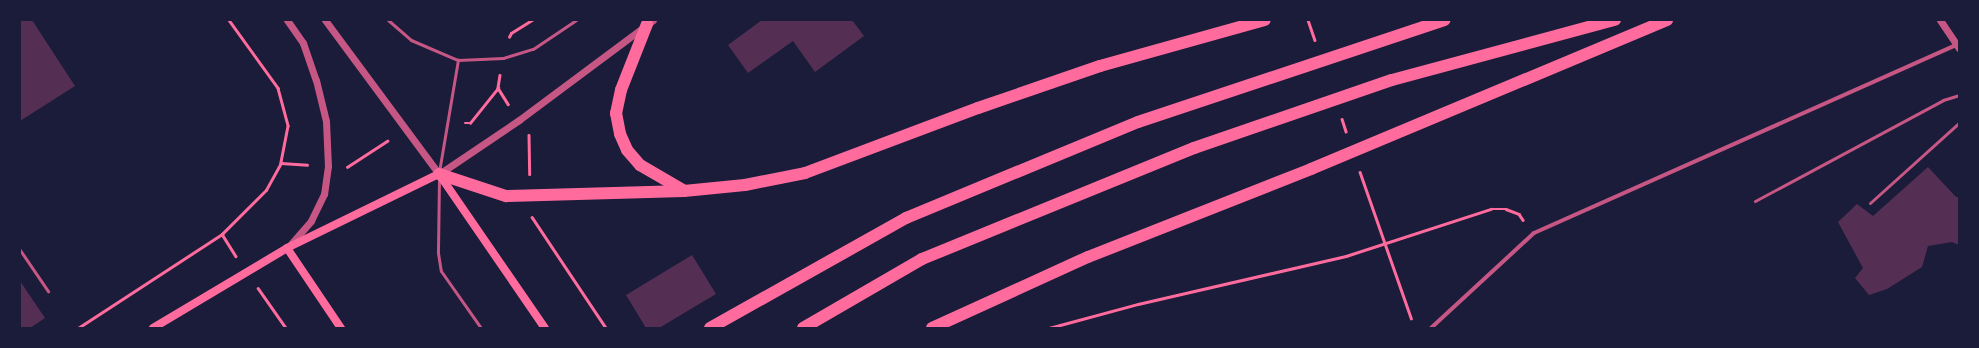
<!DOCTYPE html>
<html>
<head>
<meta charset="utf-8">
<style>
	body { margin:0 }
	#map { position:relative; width:1979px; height:348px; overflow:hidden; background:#1b1b3a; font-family:Bitter,serif }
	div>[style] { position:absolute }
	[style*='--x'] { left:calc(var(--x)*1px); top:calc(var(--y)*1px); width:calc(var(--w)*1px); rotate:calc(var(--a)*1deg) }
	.building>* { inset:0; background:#542f53 }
	.path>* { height:2.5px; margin:-1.25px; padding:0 1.25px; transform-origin:1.25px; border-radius:1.25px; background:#ff6b9d }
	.service>* { height:3px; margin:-1.5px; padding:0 1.5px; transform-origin:1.5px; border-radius:1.5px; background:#c65784 }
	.minor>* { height:4px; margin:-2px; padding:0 2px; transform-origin:2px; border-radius:2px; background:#c65784 }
	.tertiary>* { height:7px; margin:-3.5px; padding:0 3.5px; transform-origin:3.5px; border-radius:3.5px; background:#c65784 }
	.secondary>* { height:8px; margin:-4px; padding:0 4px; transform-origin:4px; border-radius:4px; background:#ff6b9d }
	.motorway>* { height:12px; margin:-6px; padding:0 6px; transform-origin:6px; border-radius:6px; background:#ff6b9d }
	span { translate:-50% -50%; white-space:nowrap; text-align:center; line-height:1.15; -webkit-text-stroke:4px #1b1b3a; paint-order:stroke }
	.frame { position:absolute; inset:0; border:21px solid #1b1b3a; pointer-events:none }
</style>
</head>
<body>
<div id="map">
	<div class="building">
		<div style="clip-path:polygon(20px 20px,32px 20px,75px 86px,20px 121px)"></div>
		<div style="clip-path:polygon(762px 20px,852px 20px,864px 36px,815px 72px,793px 41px,748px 73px,728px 45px)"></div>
		<div style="clip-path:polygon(1928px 167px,1956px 197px,1959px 197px,1959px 245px,1952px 242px,1928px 246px,1922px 267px,1887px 289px,1869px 295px,1855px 278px,1863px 268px,1838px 222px,1857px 204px,1873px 216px)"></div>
		<div style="clip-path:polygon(692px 255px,716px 294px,659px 328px,646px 328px,626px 295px)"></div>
		<div style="clip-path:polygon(20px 281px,45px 318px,30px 328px,20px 328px)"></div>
	</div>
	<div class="path">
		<div style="--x:229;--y:20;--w:84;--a:54.2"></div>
		<div style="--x:278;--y:88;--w:39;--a:75"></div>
		<div style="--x:288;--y:126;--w:38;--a:101"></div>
		<div style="--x:1308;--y:20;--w:21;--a:71"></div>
		<div style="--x:509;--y:37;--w:4;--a:-63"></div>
		<div style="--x:511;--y:33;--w:25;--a:-32"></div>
		<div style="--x:500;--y:75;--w:13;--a:99"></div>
		<div style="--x:498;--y:88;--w:19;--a:58"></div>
		<div style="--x:1342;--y:119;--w:13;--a:72"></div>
		<div style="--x:465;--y:123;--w:5;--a:0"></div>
		<div style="--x:470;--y:123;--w:45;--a:-51.3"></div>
		<div style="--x:529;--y:135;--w:39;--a:89"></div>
		<div style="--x:347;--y:167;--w:48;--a:-33"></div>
		<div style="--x:1360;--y:172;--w:155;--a:70.7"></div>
		<div style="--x:532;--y:217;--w:133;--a:56.3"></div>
		<div style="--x:222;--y:234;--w:26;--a:58"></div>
		<div style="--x:258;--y:288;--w:49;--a:55"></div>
		<div style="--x:78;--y:328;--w:172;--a:-33.1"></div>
		<div style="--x:222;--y:234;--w:62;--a:-45"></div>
		<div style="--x:266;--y:190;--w:31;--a:-61"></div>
		<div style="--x:281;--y:163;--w:26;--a:4"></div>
		<div style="--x:1049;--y:328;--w:92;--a:-15.1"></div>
		<div style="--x:1138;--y:304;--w:213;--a:-13"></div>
		<div style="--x:1346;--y:256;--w:152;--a:-18"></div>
		<div style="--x:1491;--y:209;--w:15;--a:0"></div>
		<div style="--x:1506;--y:209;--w:14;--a:21"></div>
		<div style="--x:1519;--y:214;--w:7;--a:56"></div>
	</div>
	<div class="service">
		<div style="--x:388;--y:20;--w:30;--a:41"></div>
		<div style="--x:411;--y:40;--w:51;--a:23.1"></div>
		<div style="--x:458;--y:60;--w:45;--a:-2.5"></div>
		<div style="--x:503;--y:58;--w:31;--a:-17"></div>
		<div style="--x:533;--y:49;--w:52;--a:-34"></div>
		<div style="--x:439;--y:172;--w:114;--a:-80.4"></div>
		<div style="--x:439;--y:178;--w:75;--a:90.8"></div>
		<div style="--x:438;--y:253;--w:18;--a:81"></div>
		<div style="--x:441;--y:271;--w:70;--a:54.9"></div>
		<div style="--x:1755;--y:201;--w:213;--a:-28.2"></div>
		<div style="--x:1943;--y:100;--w:17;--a:-17"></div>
		<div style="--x:1870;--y:203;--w:120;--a:-42"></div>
		<div style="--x:20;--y:250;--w:50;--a:55.7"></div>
	</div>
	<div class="minor">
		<div style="--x:1431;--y:328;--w:140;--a:-42.7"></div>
		<div style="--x:1534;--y:233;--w:463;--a:-24"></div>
	</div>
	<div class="tertiary">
		<div style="--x:287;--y:20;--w:28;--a:55"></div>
		<div style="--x:303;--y:43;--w:39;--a:71"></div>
		<div style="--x:316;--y:80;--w:42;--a:76.3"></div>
		<div style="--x:326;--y:121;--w:45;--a:87.5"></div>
		<div style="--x:328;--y:166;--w:28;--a:98"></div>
		<div style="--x:324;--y:194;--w:30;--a:116"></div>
		<div style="--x:311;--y:221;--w:33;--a:131"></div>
		<div style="--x:325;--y:20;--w:192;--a:53.5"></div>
		<div style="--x:439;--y:174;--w:97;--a:-34"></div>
		<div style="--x:519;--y:120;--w:167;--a:-36.7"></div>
		<div style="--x:1940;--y:20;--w:34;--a:56"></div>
	</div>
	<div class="secondary">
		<div style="--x:287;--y:248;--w:97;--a:56"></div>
		<div style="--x:153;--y:328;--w:156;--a:-30.8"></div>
		<div style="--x:287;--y:248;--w:169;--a:-26"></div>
		<div style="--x:439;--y:174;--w:187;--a:55.5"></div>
	</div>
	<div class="motorway">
		<div style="--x:647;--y:24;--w:71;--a:111.5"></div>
		<div style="--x:621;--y:90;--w:24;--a:102"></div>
		<div style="--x:616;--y:113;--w:21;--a:79"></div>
		<div style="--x:620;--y:134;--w:17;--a:66"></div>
		<div style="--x:627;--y:150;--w:20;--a:49"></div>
		<div style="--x:640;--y:165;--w:50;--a:30.2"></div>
		<div style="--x:439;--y:174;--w:71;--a:18.2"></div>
		<div style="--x:506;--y:196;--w:178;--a:-1.6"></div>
		<div style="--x:684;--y:191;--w:61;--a:-5.6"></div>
		<div style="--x:745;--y:185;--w:61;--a:-11.3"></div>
		<div style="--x:805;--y:173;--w:185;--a:-20.6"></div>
		<div style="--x:978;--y:108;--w:129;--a:-19"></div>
		<div style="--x:1100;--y:66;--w:171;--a:-15.6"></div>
		<div style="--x:710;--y:328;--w:225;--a:-29.3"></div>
		<div style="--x:906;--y:218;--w:251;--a:-22.5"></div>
		<div style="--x:1138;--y:122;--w:323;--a:-18.4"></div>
		<div style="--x:803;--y:328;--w:138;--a:-30.1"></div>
		<div style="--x:922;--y:259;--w:294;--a:-22.2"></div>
		<div style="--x:1194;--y:148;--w:209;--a:-19"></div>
		<div style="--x:1392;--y:80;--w:231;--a:-15.1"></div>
		<div style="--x:932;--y:328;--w:171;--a:-24.5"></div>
		<div style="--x:1088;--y:257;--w:240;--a:-21.5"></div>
		<div style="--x:1311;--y:169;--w:386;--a:-22.7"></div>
	</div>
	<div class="frame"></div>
</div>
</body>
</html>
